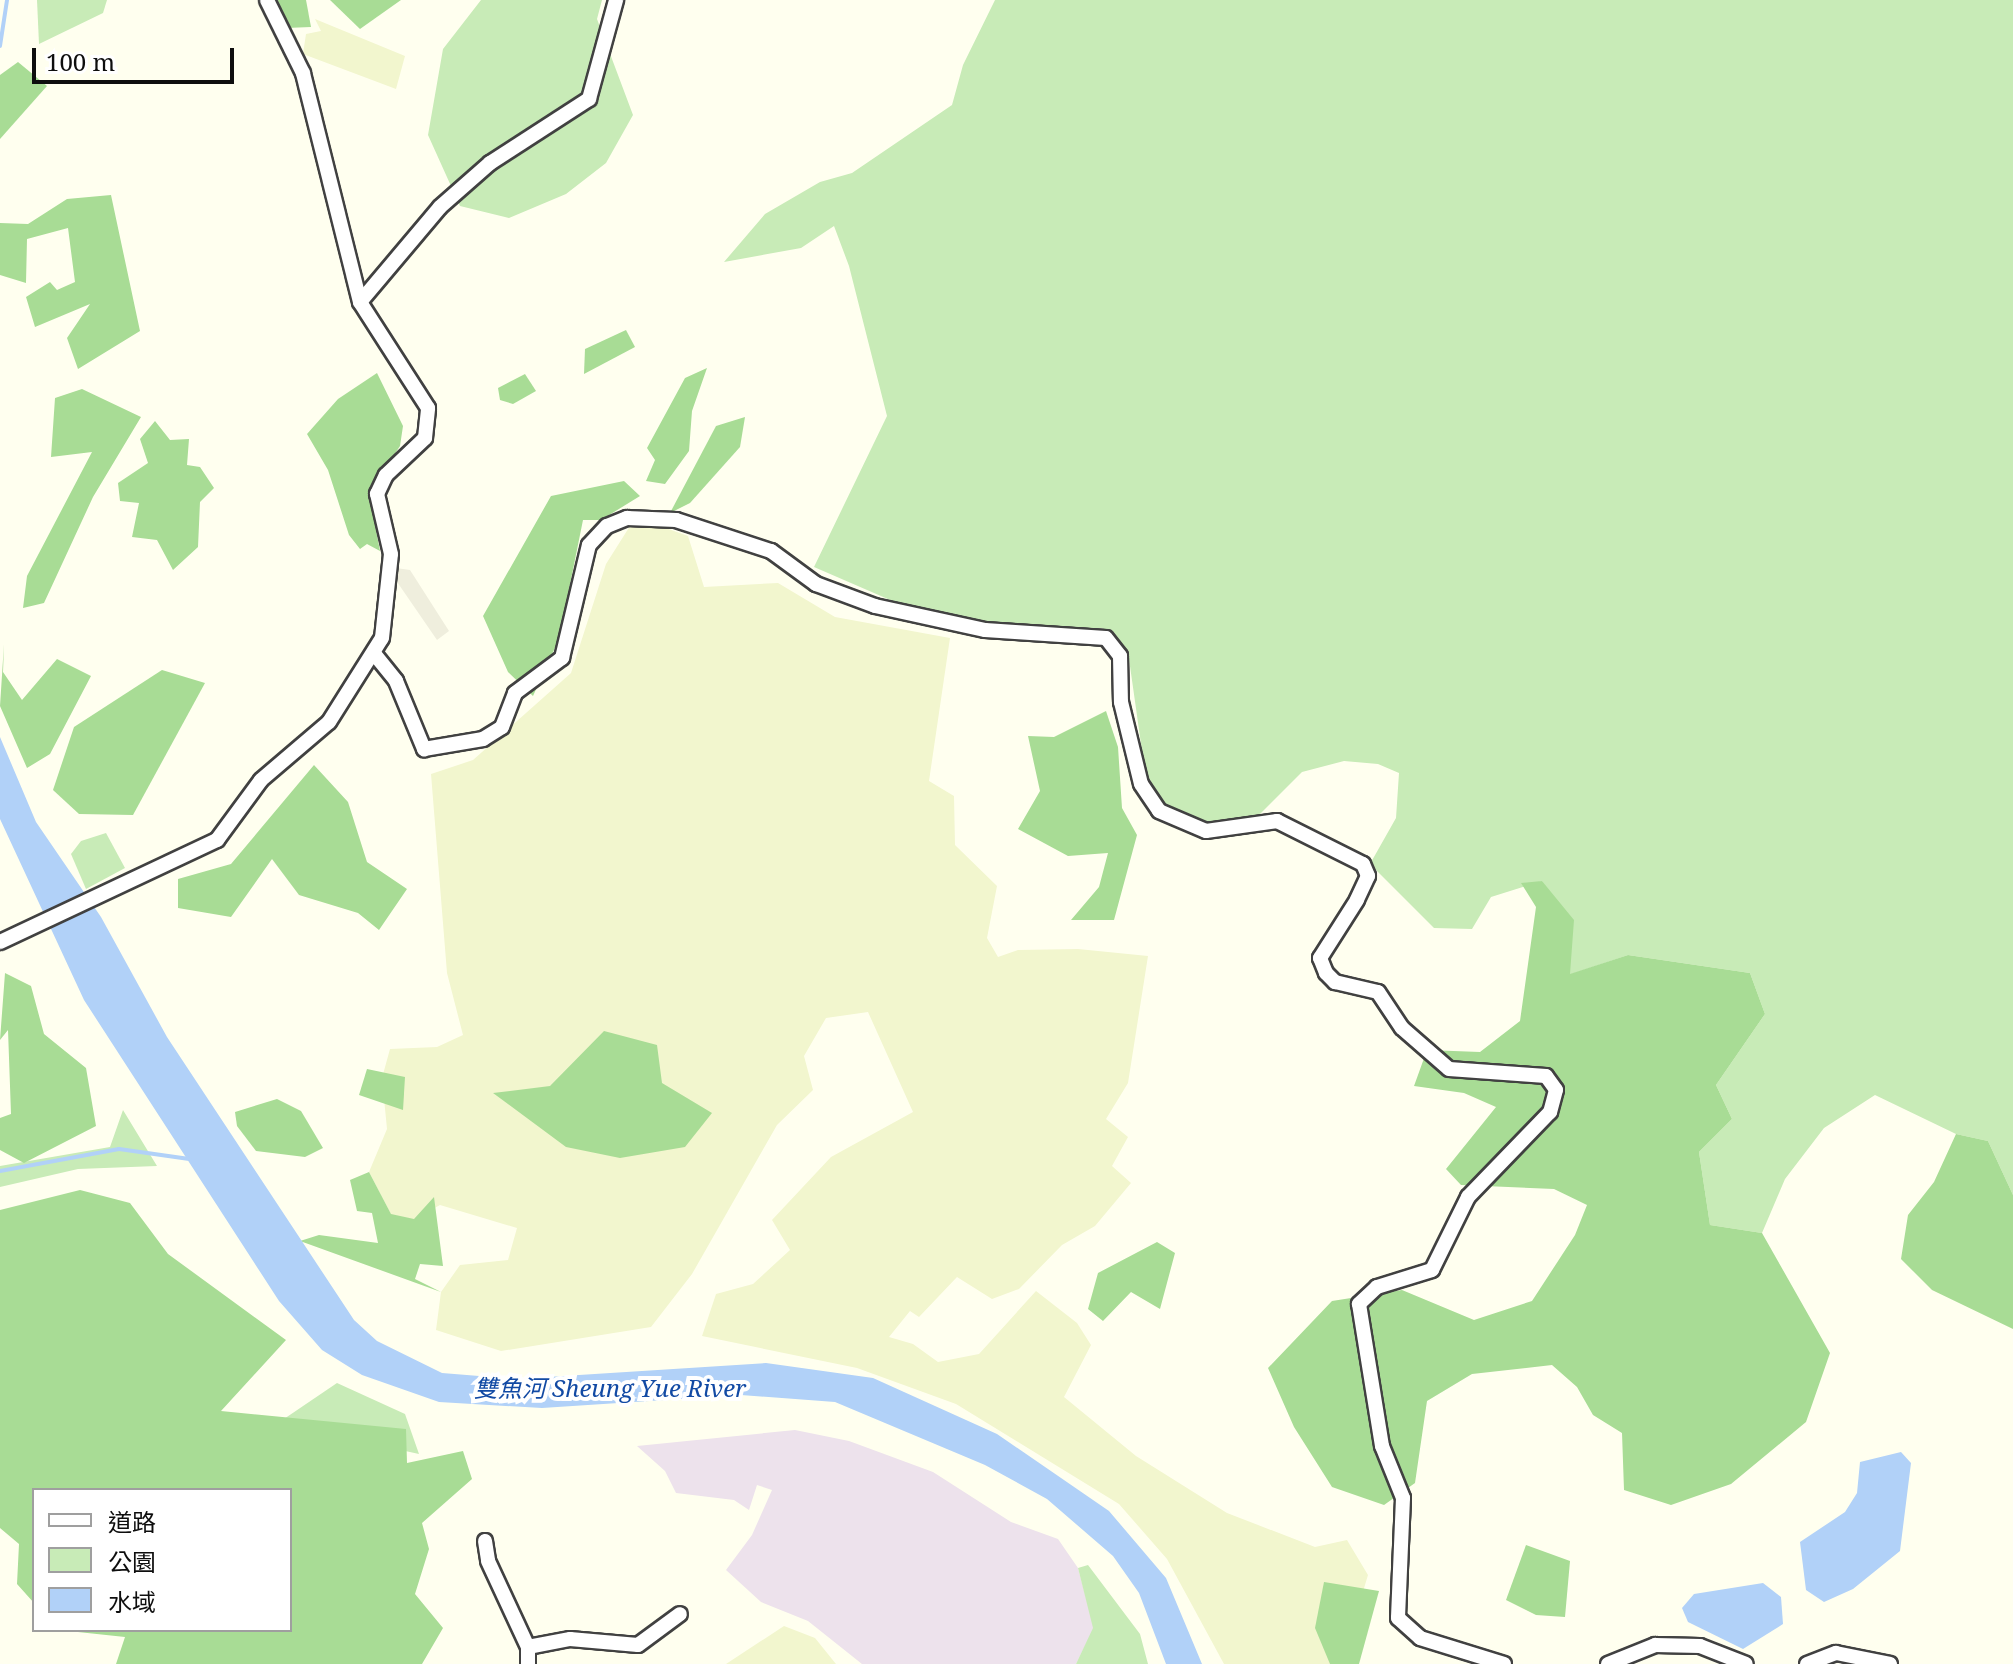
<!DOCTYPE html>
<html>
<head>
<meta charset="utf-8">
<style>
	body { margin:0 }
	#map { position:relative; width:2013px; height:1664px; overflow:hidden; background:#ffffef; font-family:"Noto Serif","Noto Sans TC",serif }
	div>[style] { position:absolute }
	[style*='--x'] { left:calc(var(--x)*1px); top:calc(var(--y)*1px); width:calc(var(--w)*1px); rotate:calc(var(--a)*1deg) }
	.industrial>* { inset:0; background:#ede2ec }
	.farmland>* { inset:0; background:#f2f6ce }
	.green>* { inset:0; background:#c8ebb7 }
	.forest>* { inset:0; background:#a8dc95 }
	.plaza>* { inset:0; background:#efeedd }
	.water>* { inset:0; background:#b1d1f8 }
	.stream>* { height:4px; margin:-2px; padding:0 2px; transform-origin:2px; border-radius:2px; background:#b1d1f8 }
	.roads { filter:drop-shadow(2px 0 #414141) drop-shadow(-2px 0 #414141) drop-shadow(0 2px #414141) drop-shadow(0 -2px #414141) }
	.street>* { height:14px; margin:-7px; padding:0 7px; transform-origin:7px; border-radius:7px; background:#fff }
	span { translate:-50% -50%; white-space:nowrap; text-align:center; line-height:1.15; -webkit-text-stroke:8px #fff; paint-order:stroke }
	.water-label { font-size:24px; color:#124aa4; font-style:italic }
	.legend { position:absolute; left:32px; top:1488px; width:260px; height:144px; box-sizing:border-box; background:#fff; border:2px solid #9f9f9f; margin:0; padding:10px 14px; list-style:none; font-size:24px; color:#0e0e0e }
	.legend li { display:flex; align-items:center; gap:16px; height:40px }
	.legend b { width:40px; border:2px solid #9f9f9f }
	.scale { position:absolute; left:32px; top:48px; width:202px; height:36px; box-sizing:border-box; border:4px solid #0e0e0e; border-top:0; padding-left:10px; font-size:24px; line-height:28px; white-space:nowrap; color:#0e0e0e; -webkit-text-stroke:6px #fff; paint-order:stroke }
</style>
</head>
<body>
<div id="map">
	<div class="industrial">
		<div style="clip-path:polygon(795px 1430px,849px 1441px,933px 1472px,1011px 1522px,1058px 1539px,1078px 1568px,1094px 1628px,1076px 1664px,862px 1664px,808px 1621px,761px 1602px,726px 1570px,752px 1535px,772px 1490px,757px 1485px,749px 1510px,734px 1500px,676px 1493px,665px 1471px,637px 1446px)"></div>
	</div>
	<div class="farmland">
		<div style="clip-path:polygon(315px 19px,405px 56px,396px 89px,303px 54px,306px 34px,321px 31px)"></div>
		<div style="clip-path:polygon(630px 526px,663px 527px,688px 536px,704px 587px,778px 583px,835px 617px,950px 638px,929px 781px,954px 796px,955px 845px,997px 886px,987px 938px,998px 957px,1018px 950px,1078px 949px,1148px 956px,1128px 1083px,1106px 1119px,1128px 1137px,1112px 1166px,1131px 1183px,1095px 1226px,1062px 1245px,1019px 1289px,992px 1299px,957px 1277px,919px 1317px,910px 1311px,889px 1337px,913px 1344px,938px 1362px,979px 1354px,1036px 1291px,1077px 1323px,1091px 1345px,1064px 1397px,1136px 1456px,1227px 1513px,1315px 1547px,1347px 1540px,1368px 1575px,1341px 1664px,1224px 1664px,1167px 1559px,1119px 1504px,956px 1404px,857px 1368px,702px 1336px,716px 1294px,753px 1284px,790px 1250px,772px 1220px,831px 1157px,913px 1112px,868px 1012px,826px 1018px,804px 1056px,813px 1090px,777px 1125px,692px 1274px,651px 1327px,501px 1351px,436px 1330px,441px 1292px,460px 1265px,508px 1260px,517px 1228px,440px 1205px,398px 1228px,369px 1172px,387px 1129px,382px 1078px,390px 1049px,437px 1047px,463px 1035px,447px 973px,431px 774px,473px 760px,571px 673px,606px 564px)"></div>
		<div style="clip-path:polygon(784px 1626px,815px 1638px,836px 1664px,726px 1664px)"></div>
	</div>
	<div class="green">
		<div style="clip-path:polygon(37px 0,107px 0,103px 13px,39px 44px)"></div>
		<div style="clip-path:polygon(481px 0,602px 0,597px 19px,633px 115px,606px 163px,566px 194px,509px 218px,460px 206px,428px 135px,443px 49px)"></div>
		<div style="clip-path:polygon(995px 0,2013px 0,2013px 1195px,1988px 1141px,1956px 1134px,1875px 1095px,1824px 1128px,1785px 1179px,1762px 1233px,1710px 1225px,1699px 1152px,1732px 1119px,1716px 1085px,1765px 1014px,1750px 973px,1628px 955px,1569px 975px,1542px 881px,1491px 897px,1472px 929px,1434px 928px,1370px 864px,1396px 818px,1399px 773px,1378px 764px,1344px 761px,1302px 772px,1255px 819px,1206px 831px,1160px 806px,1144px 765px,1128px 652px,1117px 638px,1102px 628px,1026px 629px,904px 606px,814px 567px,887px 416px,849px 266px,834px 226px,801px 248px,724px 262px,765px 214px,820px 182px,852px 173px,952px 105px,963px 65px)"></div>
		<div style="clip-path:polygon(106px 833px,125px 868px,86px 889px,71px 854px,81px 841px)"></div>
		<div style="clip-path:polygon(123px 1110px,157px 1166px,78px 1169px,0 1187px,0 1166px,110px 1147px)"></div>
		<div style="clip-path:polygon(337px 1383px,405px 1414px,419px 1454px,278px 1423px)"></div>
		<div style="clip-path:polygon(1088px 1565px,1140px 1634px,1148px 1664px,1076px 1664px,1093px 1628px,1078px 1568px)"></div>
	</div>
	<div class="forest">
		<div style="clip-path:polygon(277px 0,306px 0,311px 27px,286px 28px)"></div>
		<div style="clip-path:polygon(330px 0,401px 0,360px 29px)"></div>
		<div style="clip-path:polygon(18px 62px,47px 86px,0 139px,0 75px)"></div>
		<div style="clip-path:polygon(111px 195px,140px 331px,78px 369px,67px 338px,90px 304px,35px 327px,26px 297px,50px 282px,57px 290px,75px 282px,68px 228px,27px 239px,26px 283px,0 275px,0 223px,28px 224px,67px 199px)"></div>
		<div style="clip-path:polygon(626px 330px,635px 347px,584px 374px,585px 349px)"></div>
		<div style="clip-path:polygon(707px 368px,692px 411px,689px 451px,665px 484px,646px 481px,655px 460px,647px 448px,685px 378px)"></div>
		<div style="clip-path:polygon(377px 373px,403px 426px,400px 446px,369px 493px,380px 551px,367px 544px,360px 549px,349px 535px,328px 470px,307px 434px,338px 399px)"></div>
		<div style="clip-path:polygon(525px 374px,536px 391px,513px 404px,500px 400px,498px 388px)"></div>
		<div style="clip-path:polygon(82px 389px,141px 417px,93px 497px,44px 603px,23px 608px,27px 576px,92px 452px,51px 457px,55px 398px)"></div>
		<div style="clip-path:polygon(745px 417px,740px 447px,690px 503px,670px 513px,716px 426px)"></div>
		<div style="clip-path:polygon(155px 421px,170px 440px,189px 439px,187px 465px,200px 467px,214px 488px,200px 502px,198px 547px,173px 570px,157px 540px,132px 537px,139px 503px,120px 501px,118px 483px,148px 463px,140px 439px)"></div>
		<div style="clip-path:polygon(624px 481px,640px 496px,601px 520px,583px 520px,559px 639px,533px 696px,508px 672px,483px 616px,551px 496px)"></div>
		<div style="clip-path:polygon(4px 644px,3px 672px,22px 700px,57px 659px,91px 676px,50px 754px,27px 768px,0 706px)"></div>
		<div style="clip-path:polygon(162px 670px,205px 683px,133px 815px,79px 814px,53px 790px,74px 727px)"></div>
		<div style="clip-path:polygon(1106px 711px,1118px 747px,1122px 808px,1137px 835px,1114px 920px,1071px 920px,1099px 887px,1108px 853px,1068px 856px,1018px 829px,1040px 791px,1028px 736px,1054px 737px)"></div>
		<div style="clip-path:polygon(314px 765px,348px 802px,367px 862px,407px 889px,379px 930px,358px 913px,299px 895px,272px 859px,231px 917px,178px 908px,178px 879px,231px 864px)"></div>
		<div style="clip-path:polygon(1542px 881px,1574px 920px,1570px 974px,1628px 955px,1750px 973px,1765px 1014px,1716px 1085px,1732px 1119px,1699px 1152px,1710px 1225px,1762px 1233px,1830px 1353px,1806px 1422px,1731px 1484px,1671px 1505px,1624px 1490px,1622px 1433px,1593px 1415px,1577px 1387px,1552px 1365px,1472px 1374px,1427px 1401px,1415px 1483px,1384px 1505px,1332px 1487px,1294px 1427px,1268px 1368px,1332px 1301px,1402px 1290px,1474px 1320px,1532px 1301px,1575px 1235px,1587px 1205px,1554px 1189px,1461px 1185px,1446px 1169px,1496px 1107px,1464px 1093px,1414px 1086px,1427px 1050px,1480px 1052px,1520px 1021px,1536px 907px,1521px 883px)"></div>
		<div style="clip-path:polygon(5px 973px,31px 986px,44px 1034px,86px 1068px,96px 1126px,24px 1163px,0 1150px,0 1118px,11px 1114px,8px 1030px,0 1040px)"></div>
		<div style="clip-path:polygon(604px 1031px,657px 1045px,662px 1083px,712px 1113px,685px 1147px,620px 1158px,566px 1147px,493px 1093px,550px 1086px)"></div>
		<div style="clip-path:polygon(367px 1069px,405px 1077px,403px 1110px,359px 1095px)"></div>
		<div style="clip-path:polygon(277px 1099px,301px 1111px,323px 1148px,305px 1157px,256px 1151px,237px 1126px,235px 1112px)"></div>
		<div style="clip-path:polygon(1956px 1134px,1988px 1141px,2013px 1195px,2013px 1329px,1932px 1290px,1901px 1259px,1908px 1215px,1934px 1182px)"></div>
		<div style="clip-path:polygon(369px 1172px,391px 1214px,414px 1219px,434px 1197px,443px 1266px,420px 1264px,415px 1279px,441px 1292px,300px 1241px,319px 1235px,378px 1243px,372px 1213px,357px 1211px,350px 1180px)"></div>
		<div style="clip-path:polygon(80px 1190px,130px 1203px,168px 1254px,286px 1340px,221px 1411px,406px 1429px,407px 1463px,463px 1451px,472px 1479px,422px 1523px,429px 1549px,415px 1594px,443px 1628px,422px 1664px,116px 1664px,125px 1637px,59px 1630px,290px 1630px,290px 1490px,34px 1490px,34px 1603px,17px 1584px,19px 1544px,0 1528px,0 1210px)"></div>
		<div style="clip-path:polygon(1157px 1242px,1175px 1253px,1160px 1309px,1131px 1292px,1103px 1321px,1088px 1309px,1098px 1273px)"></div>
		<div style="clip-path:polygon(1526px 1545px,1570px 1561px,1565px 1617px,1536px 1615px,1506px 1600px)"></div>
		<div style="clip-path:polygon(1324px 1582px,1379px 1591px,1359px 1664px,1330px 1664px,1315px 1628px)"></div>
	</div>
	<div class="plaza">
		<div style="clip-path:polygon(396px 568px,410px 570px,449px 631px,437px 640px,393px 576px)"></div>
	</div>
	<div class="water">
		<div style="clip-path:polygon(0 737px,36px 822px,101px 917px,167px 1037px,354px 1320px,377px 1341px,442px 1373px,516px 1379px,766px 1363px,873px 1378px,997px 1434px,1109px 1511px,1166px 1578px,1202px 1664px,1166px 1664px,1139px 1593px,1113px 1556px,1047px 1499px,985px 1465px,835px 1402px,741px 1395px,542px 1408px,439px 1402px,362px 1375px,322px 1350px,279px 1301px,84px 1000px,0 819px)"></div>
		<div style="clip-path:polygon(1901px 1452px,1911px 1463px,1900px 1551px,1853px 1589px,1824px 1602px,1806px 1590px,1800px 1542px,1845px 1512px,1857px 1493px,1860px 1462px)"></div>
		<div style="clip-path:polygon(1763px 1583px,1781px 1597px,1783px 1624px,1743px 1649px,1688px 1622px,1682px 1608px,1694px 1594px)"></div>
	</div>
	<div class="stream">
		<div style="--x:0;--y:46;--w:47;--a:-81.3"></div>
		<div style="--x:0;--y:1171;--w:121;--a:-10.5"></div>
		<div style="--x:119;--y:1149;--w:71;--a:8.1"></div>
	</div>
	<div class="roads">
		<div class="street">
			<div style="--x:360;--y:302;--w:124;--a:-49.9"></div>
			<div style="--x:440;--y:207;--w:67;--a:-41.3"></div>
			<div style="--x:490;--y:163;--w:118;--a:-32.9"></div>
			<div style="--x:589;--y:99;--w:103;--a:-74.7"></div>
			<div style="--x:376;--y:656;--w:32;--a:51"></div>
			<div style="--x:396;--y:681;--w:74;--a:67.6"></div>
			<div style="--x:424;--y:749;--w:60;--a:-9.6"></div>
			<div style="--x:483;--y:739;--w:22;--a:-32"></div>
			<div style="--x:502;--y:727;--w:36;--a:-69"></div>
			<div style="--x:515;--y:693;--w:59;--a:-36.7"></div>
			<div style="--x:562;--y:658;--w:116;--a:-76.6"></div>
			<div style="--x:589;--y:545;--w:26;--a:-47"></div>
			<div style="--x:607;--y:526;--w:22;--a:-22"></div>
			<div style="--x:627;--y:518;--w:49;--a:2.3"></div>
			<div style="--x:676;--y:520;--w:100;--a:18.1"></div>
			<div style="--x:771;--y:551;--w:56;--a:36.3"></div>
			<div style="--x:816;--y:584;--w:63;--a:20.4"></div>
			<div style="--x:875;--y:606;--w:113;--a:12.3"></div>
			<div style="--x:985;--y:630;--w:121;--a:3.8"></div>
			<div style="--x:1106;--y:638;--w:23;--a:52"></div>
			<div style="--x:1120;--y:656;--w:46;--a:88.8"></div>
			<div style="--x:1121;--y:702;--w:84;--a:76.3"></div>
			<div style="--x:1141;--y:784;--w:32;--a:56"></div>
			<div style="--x:1159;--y:811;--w:51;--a:23.1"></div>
			<div style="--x:1206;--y:831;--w:72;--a:-8"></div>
			<div style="--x:1277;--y:821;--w:96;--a:26.6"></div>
			<div style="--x:1363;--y:864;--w:13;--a:67"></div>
			<div style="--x:1368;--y:876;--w:26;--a:115"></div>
			<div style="--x:1357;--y:900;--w:69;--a:122.5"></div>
			<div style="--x:1320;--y:958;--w:16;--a:68"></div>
			<div style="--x:1326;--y:973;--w:13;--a:45"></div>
			<div style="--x:1335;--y:982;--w:44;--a:13.1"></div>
			<div style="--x:1378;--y:992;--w:43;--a:56.3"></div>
			<div style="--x:1402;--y:1028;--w:62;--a:41.1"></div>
			<div style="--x:1449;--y:1069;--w:97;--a:4.1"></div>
			<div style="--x:1546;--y:1076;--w:17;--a:54"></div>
			<div style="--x:1556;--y:1090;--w:23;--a:105"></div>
			<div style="--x:1550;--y:1112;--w:118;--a:134"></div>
			<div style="--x:1468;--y:1197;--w:81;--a:116.3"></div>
			<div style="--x:1432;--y:1270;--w:58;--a:162.8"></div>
			<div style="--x:1377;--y:1287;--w:25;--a:137"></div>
			<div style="--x:1359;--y:1304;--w:144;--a:80.8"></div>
			<div style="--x:1382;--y:1446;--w:56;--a:68"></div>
			<div style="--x:1403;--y:1498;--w:120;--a:92.4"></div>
			<div style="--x:1398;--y:1618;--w:30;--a:42"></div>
			<div style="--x:1420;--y:1638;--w:88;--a:17.2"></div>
			<div style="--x:0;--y:942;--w:240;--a:-25.2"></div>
			<div style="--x:217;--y:840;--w:74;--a:-53.7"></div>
			<div style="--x:261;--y:780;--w:89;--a:-40.5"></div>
			<div style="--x:329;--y:722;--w:99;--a:-57.8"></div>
			<div style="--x:382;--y:638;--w:84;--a:-83.9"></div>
			<div style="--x:391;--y:554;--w:62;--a:-103.1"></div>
			<div style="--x:377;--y:494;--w:21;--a:-65"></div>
			<div style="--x:386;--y:475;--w:54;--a:-43.5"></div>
			<div style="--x:425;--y:438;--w:30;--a:-84"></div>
			<div style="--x:428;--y:408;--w:126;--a:-122.7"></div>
			<div style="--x:360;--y:302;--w:236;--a:-104"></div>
			<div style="--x:303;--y:73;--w:81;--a:-116.3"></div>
			<div style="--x:485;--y:1541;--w:20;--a:81"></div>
			<div style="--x:488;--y:1561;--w:95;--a:65.1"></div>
			<div style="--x:528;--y:1647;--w:17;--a:90"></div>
			<div style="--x:528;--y:1647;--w:43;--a:-10.8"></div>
			<div style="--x:570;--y:1639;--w:68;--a:5"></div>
			<div style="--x:638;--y:1645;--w:52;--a:-36.4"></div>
			<div style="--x:1608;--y:1664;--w:51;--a:-22"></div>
			<div style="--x:1655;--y:1645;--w:45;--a:1.3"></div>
			<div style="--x:1700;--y:1646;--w:49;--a:21.4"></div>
			<div style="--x:1807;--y:1664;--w:31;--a:-21"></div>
			<div style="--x:1836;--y:1653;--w:55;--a:11.5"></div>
		</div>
	</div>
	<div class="water-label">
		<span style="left:610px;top:1388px">雙魚河 Sheung Yue River</span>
	</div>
	<ul class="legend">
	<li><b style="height:10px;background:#fff"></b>道路</li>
	<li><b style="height:22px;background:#c8ebb7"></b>公園</li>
	<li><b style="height:22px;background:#b1d1f8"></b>水域</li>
	</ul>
	<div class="scale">100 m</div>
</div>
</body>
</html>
